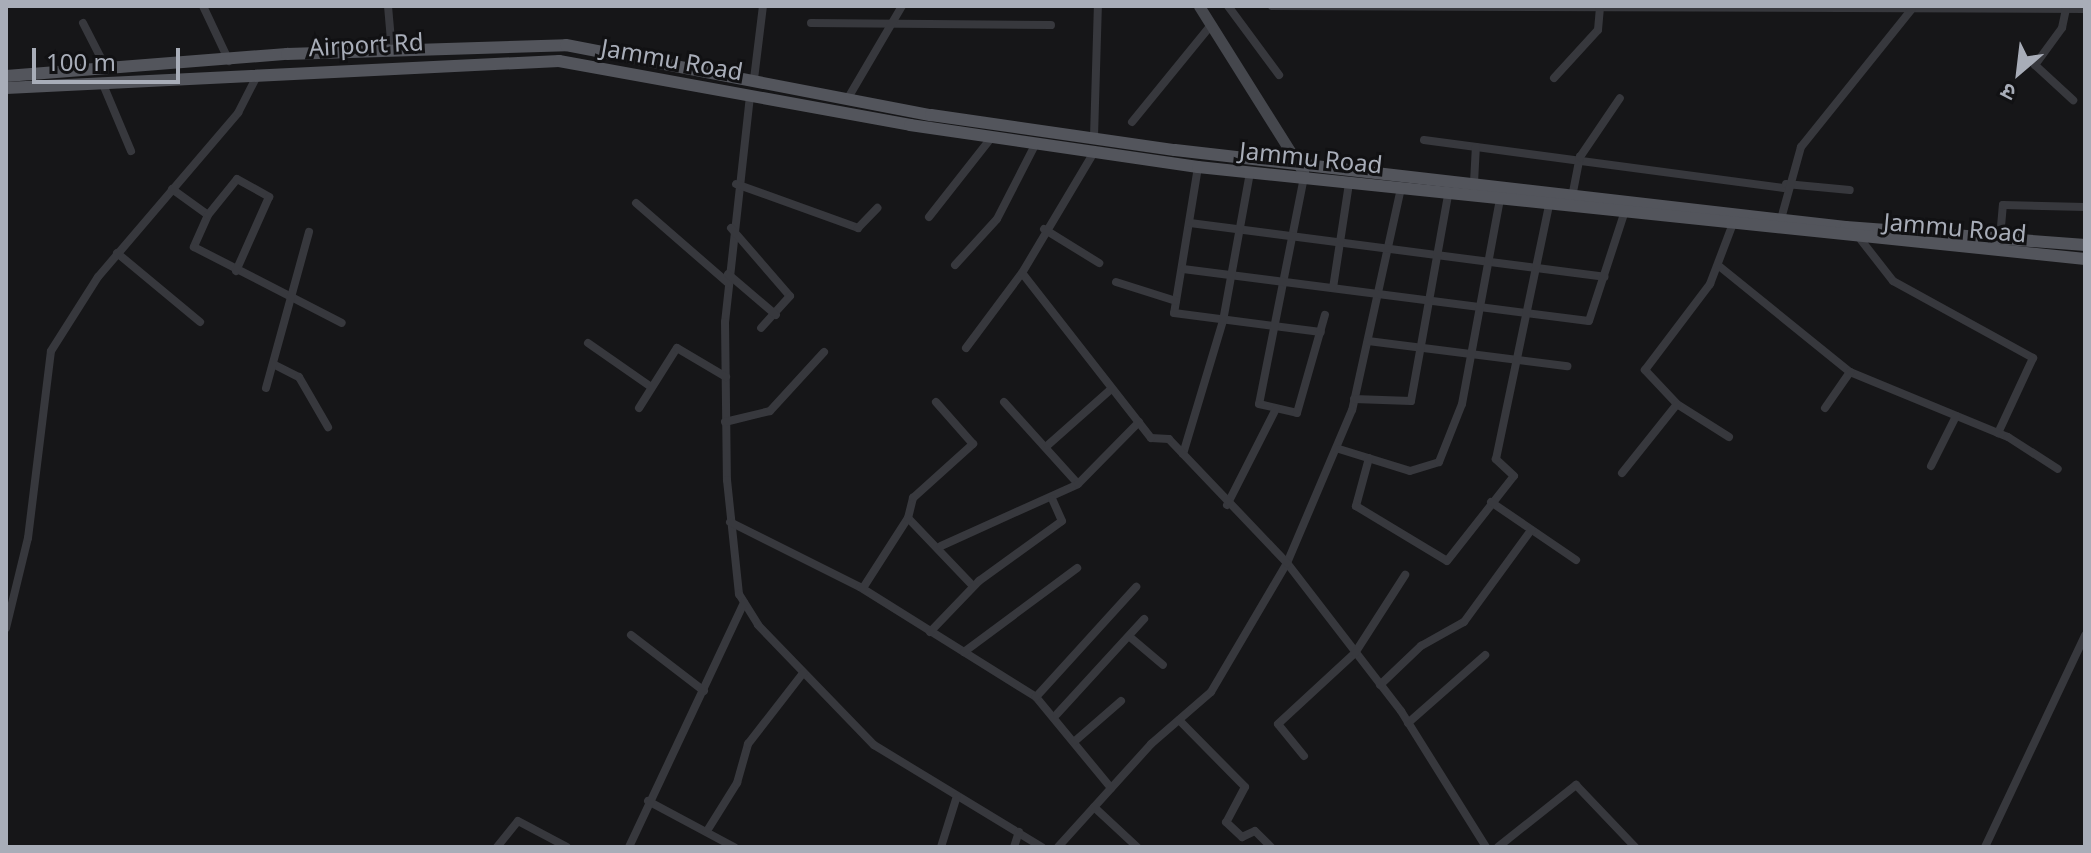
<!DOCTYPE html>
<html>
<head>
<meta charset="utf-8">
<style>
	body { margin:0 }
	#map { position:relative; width:2091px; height:853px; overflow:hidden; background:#161618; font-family:"Noto Sans","Noto Sans Devanagari",sans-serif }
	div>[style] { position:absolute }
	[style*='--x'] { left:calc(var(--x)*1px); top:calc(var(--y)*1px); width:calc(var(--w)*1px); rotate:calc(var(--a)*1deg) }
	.street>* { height:8px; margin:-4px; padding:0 4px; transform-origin:4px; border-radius:4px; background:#37383d }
	.secondary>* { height:11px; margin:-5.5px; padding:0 5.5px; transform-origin:5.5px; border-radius:5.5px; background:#45474d }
	.primary>* { height:12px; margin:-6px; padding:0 6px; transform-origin:6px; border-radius:6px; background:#53555c }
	span { translate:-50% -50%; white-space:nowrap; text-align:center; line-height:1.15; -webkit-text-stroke:6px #111113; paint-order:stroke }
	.street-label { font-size:24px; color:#a8adb8 }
	.frame { position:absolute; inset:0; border:8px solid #a8adb8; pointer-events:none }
	.north { position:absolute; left:1979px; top:32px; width:80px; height:80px; -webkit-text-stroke:6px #111113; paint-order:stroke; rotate:208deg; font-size:22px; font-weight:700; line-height:32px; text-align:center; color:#a8adb8 }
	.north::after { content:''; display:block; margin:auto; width:28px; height:36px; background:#a8adb8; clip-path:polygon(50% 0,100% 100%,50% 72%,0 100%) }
	.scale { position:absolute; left:32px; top:48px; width:148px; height:36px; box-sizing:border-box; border:4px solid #a8adb8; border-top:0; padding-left:10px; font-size:24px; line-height:28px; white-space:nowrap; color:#a8adb8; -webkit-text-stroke:6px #111113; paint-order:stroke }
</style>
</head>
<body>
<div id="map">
	<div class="street">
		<div style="--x:203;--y:6;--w:61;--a:64.7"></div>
		<div style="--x:388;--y:6;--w:46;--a:85"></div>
		<div style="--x:1228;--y:6;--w:86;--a:53.5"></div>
		<div style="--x:1272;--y:6;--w:813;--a:0.21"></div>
		<div style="--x:2066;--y:9;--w:19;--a:102"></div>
		<div style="--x:2062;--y:28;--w:46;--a:126.1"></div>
		<div style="--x:2035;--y:65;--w:52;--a:42.6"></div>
		<div style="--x:83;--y:23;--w:53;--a:62.9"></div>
		<div style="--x:811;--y:23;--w:240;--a:0.5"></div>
		<div style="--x:1554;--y:78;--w:65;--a:-47.5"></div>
		<div style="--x:1598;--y:30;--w:22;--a:-85"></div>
		<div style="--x:754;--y:79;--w:74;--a:-83"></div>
		<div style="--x:102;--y:82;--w:75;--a:67.2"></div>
		<div style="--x:750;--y:96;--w:227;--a:96.3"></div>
		<div style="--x:725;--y:322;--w:158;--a:89.3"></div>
		<div style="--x:727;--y:480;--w:115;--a:84"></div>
		<div style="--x:739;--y:594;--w:36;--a:58"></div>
		<div style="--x:758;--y:625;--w:167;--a:46"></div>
		<div style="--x:874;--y:745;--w:197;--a:31.3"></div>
		<div style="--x:848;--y:98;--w:107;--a:-59.6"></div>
		<div style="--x:1132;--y:122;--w:125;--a:-50.8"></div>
		<div style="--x:1094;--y:137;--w:131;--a:-88.3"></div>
		<div style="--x:1424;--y:140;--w:363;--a:7.6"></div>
		<div style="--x:1198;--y:167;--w:148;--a:99.3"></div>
		<div style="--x:1174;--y:313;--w:148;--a:7.4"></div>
		<div style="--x:1304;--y:177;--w:231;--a:101.2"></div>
		<div style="--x:1259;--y:404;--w:39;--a:13"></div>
		<div style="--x:1297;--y:413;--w:102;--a:-74.1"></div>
		<div style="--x:1474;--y:183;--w:36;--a:-87"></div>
		<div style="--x:736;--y:184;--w:130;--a:19.8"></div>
		<div style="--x:858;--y:228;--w:28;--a:-46"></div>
		<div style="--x:1786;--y:184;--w:64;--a:5.4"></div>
		<div style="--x:1401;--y:188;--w:227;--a:102.4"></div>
		<div style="--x:1352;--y:410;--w:166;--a:113"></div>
		<div style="--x:1287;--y:563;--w:187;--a:52.4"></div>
		<div style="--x:1401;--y:711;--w:160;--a:58"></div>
		<div style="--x:172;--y:189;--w:44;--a:35.8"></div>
		<div style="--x:208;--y:215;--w:35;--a:114"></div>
		<div style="--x:194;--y:247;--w:166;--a:27.2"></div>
		<div style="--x:1573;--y:192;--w:36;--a:-79"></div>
		<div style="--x:1580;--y:157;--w:71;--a:-55.9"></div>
		<div style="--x:636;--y:203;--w:122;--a:41"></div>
		<div style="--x:208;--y:215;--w:46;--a:-51.1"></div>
		<div style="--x:237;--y:179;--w:37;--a:29"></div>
		<div style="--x:269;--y:197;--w:81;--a:114"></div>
		<div style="--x:929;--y:217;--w:102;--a:-51.8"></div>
		<div style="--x:1781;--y:219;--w:75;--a:-74.5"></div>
		<div style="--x:1801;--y:147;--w:176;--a:-51.2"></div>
		<div style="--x:1190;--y:223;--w:418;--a:7.4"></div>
		<div style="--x:731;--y:228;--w:90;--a:49.1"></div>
		<div style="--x:790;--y:296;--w:43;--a:132.2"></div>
		<div style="--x:1044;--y:229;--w:65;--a:31.7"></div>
		<div style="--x:2000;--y:238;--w:33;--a:-85"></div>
		<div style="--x:2003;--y:205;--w:82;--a:1.4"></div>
		<div style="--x:1861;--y:240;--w:52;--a:52"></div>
		<div style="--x:1893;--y:281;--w:160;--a:28.8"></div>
		<div style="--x:2033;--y:358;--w:83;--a:115"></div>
		<div style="--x:117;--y:253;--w:108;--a:39.7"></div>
		<div style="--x:955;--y:265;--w:62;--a:-47.6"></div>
		<div style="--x:997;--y:219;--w:85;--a:-62.8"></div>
		<div style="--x:1719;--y:266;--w:169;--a:39"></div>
		<div style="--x:1850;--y:372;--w:171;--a:22.4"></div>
		<div style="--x:2008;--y:437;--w:59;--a:32.6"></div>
		<div style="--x:1183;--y:269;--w:409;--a:7.3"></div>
		<div style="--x:1589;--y:321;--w:113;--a:-71.9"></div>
		<div style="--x:728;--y:274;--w:63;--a:40.5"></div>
		<div style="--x:1116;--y:282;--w:63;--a:17.6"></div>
		<div style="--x:1333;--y:288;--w:106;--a:-81.3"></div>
		<div style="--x:1368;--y:341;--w:201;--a:7.2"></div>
		<div style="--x:588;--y:343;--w:77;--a:34.9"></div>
		<div style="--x:966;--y:348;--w:94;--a:-53.3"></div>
		<div style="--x:273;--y:364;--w:29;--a:27"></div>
		<div style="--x:299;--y:377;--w:58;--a:59.9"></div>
		<div style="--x:266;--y:388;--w:162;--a:-74.6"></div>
		<div style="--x:1354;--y:399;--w:57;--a:2"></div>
		<div style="--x:1411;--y:401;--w:209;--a:-79.8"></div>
		<div style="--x:1004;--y:402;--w:110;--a:47.9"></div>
		<div style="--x:639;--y:408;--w:71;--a:-57.7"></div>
		<div style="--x:677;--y:348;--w:57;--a:30.6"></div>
		<div style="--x:1825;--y:408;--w:44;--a:-55.2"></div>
		<div style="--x:725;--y:422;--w:46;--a:-13.7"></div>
		<div style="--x:770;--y:411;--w:80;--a:-47.5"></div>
		<div style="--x:1729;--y:437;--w:62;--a:-147.6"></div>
		<div style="--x:1677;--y:404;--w:47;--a:-133.3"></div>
		<div style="--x:1645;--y:370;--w:108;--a:-52.9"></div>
		<div style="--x:1710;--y:284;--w:62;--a:-69.2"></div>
		<div style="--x:1048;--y:445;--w:83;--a:-41.6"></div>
		<div style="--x:1339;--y:449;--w:74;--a:17.2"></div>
		<div style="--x:1410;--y:471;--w:30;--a:-17"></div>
		<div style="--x:1439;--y:462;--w:62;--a:-68.4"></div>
		<div style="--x:1462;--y:404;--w:208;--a:-79.5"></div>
		<div style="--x:1183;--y:454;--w:139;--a:-73.3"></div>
		<div style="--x:1223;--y:321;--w:151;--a:-79.7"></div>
		<div style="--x:1369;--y:458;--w:50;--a:105.2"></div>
		<div style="--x:1356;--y:506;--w:106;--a:31.1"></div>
		<div style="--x:1447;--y:561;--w:108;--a:-51.8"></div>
		<div style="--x:1514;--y:476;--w:25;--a:-137"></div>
		<div style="--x:1496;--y:459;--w:259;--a:-78.2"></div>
		<div style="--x:1931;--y:466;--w:56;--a:-63.4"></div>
		<div style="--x:1622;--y:473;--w:88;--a:-51.4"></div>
		<div style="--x:1491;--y:502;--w:103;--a:34.3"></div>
		<div style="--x:1227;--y:505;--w:108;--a:-63"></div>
		<div style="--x:908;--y:518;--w:94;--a:46.3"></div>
		<div style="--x:730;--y:522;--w:145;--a:26.6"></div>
		<div style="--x:860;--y:587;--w:208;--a:32"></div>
		<div style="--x:1036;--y:697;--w:118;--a:50.5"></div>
		<div style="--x:941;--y:546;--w:150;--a:-24.3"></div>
		<div style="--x:1078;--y:484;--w:87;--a:-45.5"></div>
		<div style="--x:863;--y:588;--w:83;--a:-57.3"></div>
		<div style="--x:908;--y:518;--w:21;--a:-76"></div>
		<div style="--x:913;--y:498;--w:81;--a:-42"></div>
		<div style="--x:973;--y:444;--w:56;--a:-131.4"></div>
		<div style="--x:6;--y:628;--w:93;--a:-76.3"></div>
		<div style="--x:28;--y:538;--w:188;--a:-83"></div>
		<div style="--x:51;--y:351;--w:88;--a:-57.6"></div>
		<div style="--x:98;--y:277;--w:216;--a:-49.5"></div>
		<div style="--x:238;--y:113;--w:44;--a:-62.9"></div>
		<div style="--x:930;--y:632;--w:71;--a:-46.1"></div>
		<div style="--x:979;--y:581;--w:102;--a:-35.9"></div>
		<div style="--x:1062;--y:521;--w:24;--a:-114"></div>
		<div style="--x:631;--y:635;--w:92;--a:37.5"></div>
		<div style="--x:1130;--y:637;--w:43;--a:40.3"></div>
		<div style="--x:964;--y:652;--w:141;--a:-36.6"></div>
		<div style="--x:1380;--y:685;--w:57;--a:-43.6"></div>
		<div style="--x:1421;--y:646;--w:49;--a:-29.2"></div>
		<div style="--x:1464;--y:622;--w:114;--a:-53.9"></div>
		<div style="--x:1036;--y:697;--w:149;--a:-47.7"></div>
		<div style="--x:1057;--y:714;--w:129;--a:-47.5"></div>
		<div style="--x:1179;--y:720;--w:94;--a:45.4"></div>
		<div style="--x:1245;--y:787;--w:40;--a:118"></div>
		<div style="--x:1226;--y:822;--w:22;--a:43"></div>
		<div style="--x:1242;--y:837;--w:14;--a:-25"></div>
		<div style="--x:1255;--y:831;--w:23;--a:45"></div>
		<div style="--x:1408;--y:723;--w:103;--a:-41.4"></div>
		<div style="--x:1075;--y:741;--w:61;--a:-41"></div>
		<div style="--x:1304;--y:756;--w:41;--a:-129.1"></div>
		<div style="--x:1278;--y:724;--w:105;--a:-42.7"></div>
		<div style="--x:1355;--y:653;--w:93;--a:-57.3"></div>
		<div style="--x:648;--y:801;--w:98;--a:28.1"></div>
		<div style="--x:1094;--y:807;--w:59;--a:42.9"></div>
		<div style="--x:707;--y:831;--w:57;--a:-58"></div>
		<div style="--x:737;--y:783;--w:41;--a:-74.2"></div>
		<div style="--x:748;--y:744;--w:90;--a:-52.2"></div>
		<div style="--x:497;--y:847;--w:33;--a:-51"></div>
		<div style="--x:518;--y:821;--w:55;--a:28"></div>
		<div style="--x:629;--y:847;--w:270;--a:-64.8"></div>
		<div style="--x:941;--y:847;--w:53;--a:-72.6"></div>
		<div style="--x:1014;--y:847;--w:16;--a:-72"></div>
		<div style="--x:1058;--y:847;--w:139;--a:-47.9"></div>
		<div style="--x:1151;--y:744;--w:79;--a:-40.9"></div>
		<div style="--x:1211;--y:692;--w:150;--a:-59.5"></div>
		<div style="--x:1287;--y:563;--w:171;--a:-133.6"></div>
		<div style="--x:1169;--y:439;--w:18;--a:-177"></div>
		<div style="--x:1151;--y:438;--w:209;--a:-128"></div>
		<div style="--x:1022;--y:273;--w:141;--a:-59.2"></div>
		<div style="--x:1498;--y:847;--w:100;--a:-38.5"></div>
		<div style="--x:1576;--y:785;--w:86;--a:46.4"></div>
		<div style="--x:1985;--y:847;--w:234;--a:-64.7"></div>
	</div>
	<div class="secondary">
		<div style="--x:1199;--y:6;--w:196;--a:57.9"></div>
	</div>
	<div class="primary">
		<div style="--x:6;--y:76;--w:282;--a:-4.5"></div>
		<div style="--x:287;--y:54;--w:279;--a:-1.8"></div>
		<div style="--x:566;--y:45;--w:372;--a:10.9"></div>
		<div style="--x:931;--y:115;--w:246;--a:8.2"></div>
		<div style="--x:1175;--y:150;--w:675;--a:6.55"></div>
		<div style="--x:1846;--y:227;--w:240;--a:4.3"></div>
		<div style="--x:6;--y:88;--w:554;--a:-2.8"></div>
		<div style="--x:559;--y:61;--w:357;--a:10.3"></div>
		<div style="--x:910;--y:125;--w:291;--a:8.3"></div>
		<div style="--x:1198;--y:167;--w:892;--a:5.92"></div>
	</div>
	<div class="street-label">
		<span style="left:366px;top:44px;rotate:-3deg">Airport Rd</span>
		<span style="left:672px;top:59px;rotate:10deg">Jammu Road</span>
		<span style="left:1311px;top:157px;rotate:6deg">Jammu Road</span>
		<span style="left:1955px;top:227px;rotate:5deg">Jammu Road</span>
	</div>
	<div class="frame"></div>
	<div class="north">उ</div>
	<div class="scale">100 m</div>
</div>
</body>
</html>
